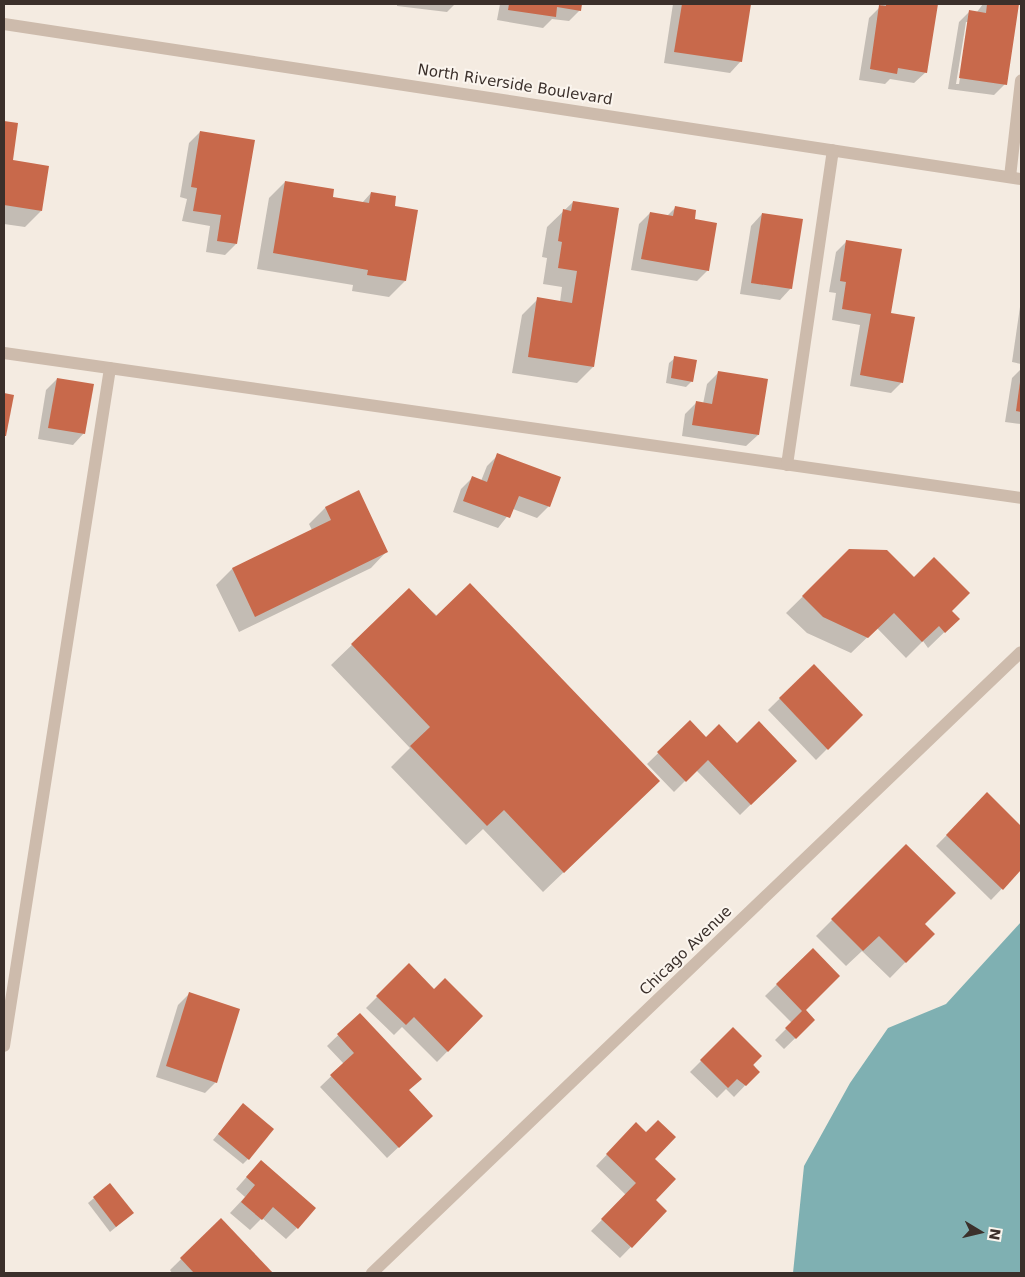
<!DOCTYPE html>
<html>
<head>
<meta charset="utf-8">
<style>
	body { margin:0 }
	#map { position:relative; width:1025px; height:1277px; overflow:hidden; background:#f4ebe1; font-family:"DejaVu Sans",sans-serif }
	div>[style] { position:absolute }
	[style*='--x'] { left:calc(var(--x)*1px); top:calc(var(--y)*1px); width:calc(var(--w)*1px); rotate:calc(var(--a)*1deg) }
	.water>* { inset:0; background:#7fb0b2 }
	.shadow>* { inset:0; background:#0003 }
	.building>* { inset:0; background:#c8694b }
	.minor>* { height:12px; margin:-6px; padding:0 6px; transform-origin:6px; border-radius:6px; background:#cdbbac }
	span { translate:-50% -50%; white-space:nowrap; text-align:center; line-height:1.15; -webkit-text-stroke:4px #fbf5ee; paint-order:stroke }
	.street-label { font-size:15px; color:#3b302b }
	.frame { position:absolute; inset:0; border:5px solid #3b302b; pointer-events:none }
	.north { position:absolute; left:955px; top:1207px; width:50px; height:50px; -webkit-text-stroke:4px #fbf5ee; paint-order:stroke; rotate:99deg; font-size:14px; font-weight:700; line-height:20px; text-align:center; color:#3b302b }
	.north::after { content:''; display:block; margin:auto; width:18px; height:22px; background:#3b302b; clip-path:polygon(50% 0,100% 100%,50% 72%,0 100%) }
</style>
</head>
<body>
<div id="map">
	<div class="water">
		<div style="clip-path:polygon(1021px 922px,1021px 1273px,793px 1273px,804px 1166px,850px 1083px,888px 1028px,946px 1004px)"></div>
	</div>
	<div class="shadow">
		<div style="clip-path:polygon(397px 4px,455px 4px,447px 12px,397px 6px)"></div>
		<div style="clip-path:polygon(500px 4px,581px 4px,580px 10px,569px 21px,552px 19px,543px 28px,497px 20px)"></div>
		<div style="clip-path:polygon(673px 4px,750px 4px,741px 61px,730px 73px,664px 63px)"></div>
		<div style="clip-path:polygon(883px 4px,936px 4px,926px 72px,914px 83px,890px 79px,885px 84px,859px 80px,869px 18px)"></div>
		<div style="clip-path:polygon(evenodd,983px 4px,1018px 4px,1005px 84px,994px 95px,948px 89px,959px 22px,970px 11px,977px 12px,983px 4px,966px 22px,969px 22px,959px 84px,956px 84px,966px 22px)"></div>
		<div style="clip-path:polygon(4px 122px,17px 125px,11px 162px,41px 211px,25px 227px,4px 224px)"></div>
		<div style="clip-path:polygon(200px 132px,236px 244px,225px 255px,206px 252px,210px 226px,182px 221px,187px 199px,180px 197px,189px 143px)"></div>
		<div style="clip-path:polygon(285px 182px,331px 198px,362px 203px,371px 193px,393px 207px,405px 281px,389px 297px,352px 291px,353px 285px,257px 269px,269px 198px)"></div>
		<div style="clip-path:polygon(573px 202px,593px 367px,577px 383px,512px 373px,522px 315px,538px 299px,560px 302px,562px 287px,543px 284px,547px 258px,542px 257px,547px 227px)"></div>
		<div style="clip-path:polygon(676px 207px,693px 220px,708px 270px,697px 281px,631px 270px,639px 224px,650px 213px,667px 216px)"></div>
		<div style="clip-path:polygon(762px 214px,791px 288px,780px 300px,740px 294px,751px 226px)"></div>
		<div style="clip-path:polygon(847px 241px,890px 314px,902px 382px,891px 393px,850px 386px,860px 325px,832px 320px,836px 293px,829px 292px,836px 252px)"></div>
		<div style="clip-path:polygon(1021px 300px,1021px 364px,1012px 362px)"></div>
		<div style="clip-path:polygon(675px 358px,692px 381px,686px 387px,666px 383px,669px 363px)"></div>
		<div style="clip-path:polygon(1021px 369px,1021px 424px,1005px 422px,1012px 378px)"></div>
		<div style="clip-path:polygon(718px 373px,758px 435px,746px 446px,682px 436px,685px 414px,696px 403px,703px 404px,707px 384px)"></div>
		<div style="clip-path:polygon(57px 379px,84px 433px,73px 445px,38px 439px,46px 390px)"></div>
		<div style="clip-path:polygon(498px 455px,549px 506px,537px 518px,513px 509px,498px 528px,453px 512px,461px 489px,472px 478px,481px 481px,487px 466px)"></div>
		<div style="clip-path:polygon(358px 492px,387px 551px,371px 568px,239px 632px,216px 585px,232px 569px,312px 530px,309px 524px,325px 508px)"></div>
		<div style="clip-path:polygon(850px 550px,914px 579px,958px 619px,928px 648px,923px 641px,906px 658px,877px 628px,851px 653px,807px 633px,786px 613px)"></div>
		<div style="clip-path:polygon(409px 590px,638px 801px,543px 892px,483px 829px,466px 845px,391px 767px,410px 748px,331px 665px)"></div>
		<div style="clip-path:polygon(814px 665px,861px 715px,816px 760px,768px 710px)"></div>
		<div style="clip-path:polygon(690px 722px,706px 739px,795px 761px,740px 815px,696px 770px,674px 792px,647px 764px)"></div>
		<div style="clip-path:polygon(987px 794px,1021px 828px,1021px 869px,991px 900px,936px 846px)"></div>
		<div style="clip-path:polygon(906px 846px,923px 924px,933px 934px,890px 978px,862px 951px,846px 966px,816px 936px)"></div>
		<div style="clip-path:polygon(813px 949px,804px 1010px,814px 1020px,784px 1049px,775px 1040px,792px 1023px,765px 996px)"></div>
		<div style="clip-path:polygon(409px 965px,434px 991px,482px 1016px,437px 1062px,402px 1027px,394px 1035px,366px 1008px)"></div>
		<div style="clip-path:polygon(189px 994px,216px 1082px,205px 1093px,156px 1077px,178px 1005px)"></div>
		<div style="clip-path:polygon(360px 1014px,408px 1091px,420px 1127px,387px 1158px,320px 1087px,344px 1064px,327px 1046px)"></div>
		<div style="clip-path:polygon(733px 1029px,758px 1072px,734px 1097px,726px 1089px,717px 1098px,690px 1072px)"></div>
		<div style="clip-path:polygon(238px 1110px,248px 1159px,243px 1164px,213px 1140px)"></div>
		<div style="clip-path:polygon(636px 1124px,653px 1159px,654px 1200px,666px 1211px,620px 1258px,591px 1231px,626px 1195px,596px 1166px)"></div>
		<div style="clip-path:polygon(250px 1173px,297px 1228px,286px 1239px,262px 1218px,250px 1230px,230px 1213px,245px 1197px,236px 1189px)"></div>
		<div style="clip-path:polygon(110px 1185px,127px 1218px,110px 1232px,88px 1203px)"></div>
		<div style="clip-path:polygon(221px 1220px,271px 1273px,172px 1273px,170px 1270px)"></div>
	</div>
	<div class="building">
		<div style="clip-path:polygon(509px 4px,582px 4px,581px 11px,557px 7px,556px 17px,508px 10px)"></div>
		<div style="clip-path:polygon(682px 4px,751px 4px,742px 62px,674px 52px)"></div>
		<div style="clip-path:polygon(886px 4px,938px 4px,927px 73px,898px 68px,897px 74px,870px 69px,879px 5px,886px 6px)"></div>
		<div style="clip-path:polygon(987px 4px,1019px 4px,1007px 85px,959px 78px,969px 10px,986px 13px)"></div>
		<div style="clip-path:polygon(4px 121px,18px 123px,13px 160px,49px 166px,42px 211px,4px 205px)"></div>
		<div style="clip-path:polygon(200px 131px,255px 140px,237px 244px,217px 241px,221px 215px,193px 211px,197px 188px,191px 187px)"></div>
		<div style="clip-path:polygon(285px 181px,334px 189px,333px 197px,369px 203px,371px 192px,396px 196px,395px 206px,418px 210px,406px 281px,367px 275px,368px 270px,273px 253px)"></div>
		<div style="clip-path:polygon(573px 201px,619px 208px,594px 367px,528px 357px,537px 297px,572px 303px,577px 271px,558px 268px,562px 242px,558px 241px,563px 209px,571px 211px)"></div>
		<div style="clip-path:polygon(675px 206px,696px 210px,695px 219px,717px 223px,709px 271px,641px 259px,650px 212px,673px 216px)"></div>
		<div style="clip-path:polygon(762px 213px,803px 219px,792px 289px,751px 283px)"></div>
		<div style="clip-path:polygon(846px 240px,902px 249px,891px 313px,915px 317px,903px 383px,860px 375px,871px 314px,842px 309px,846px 282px,840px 281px)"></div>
		<div style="clip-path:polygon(674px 356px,697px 360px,693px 382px,671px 378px)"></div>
		<div style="clip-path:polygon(718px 371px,768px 379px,759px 435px,692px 425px,696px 401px,712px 404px)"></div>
		<div style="clip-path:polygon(57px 378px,94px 384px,85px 434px,48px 428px)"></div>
		<div style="clip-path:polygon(1020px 382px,1021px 382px,1021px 412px,1016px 411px)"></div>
		<div style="clip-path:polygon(4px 393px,14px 395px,6px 436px,4px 436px)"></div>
		<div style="clip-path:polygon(497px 453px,561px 477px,550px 507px,519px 496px,510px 518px,463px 501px,472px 476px,487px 482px)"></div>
		<div style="clip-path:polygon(359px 490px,388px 552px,255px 617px,232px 568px,331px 520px,325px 507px)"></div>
		<div style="clip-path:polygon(849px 549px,887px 550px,914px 577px,934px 557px,970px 593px,952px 611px,960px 619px,945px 633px,939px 626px,922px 642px,894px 613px,868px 638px,823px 617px,802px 596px)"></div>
		<div style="clip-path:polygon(470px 583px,660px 781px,564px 873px,504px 810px,487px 826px,410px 746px,430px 727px,351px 644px,409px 588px,436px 616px)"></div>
		<div style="clip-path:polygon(814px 664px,863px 715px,828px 750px,779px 698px)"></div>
		<div style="clip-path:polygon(690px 720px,706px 737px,719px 724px,737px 743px,759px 721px,797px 761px,751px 805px,708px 760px,686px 782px,657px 752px)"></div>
		<div style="clip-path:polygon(987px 792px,1021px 826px,1021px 870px,1003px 890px,946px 835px)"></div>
		<div style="clip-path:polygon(906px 844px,956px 893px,925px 924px,935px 934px,906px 963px,879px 936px,863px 951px,831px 919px)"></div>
		<div style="clip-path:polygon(813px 948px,840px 976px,806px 1010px,815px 1020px,796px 1039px,785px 1028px,802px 1011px,776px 984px)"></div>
		<div style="clip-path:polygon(409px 963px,434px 989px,445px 978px,483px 1016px,448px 1052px,414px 1017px,406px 1025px,376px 996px)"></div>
		<div style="clip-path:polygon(189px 992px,240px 1009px,217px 1083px,166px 1066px)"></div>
		<div style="clip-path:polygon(360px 1013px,422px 1079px,409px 1090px,433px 1116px,399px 1148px,330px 1075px,354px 1053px,337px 1034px)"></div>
		<div style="clip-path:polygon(733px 1027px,762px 1056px,753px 1065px,760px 1072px,746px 1086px,737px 1079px,728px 1088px,700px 1060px)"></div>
		<div style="clip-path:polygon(243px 1103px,274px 1129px,249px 1160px,218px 1134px)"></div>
		<div style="clip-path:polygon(658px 1120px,676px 1137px,655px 1159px,676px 1179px,656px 1200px,667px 1211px,632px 1248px,601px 1219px,636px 1183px,606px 1154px,636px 1122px,646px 1132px)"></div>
		<div style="clip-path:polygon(261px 1160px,316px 1208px,298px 1229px,273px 1207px,262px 1220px,241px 1202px,255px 1185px,246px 1177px)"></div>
		<div style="clip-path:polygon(110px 1183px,134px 1213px,116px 1227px,93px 1197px)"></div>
		<div style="clip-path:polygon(221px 1218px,273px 1273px,194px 1273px,180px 1258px)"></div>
	</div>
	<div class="minor">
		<div style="--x:4;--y:24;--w:1029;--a:8.67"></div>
		<div style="--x:1010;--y:177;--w:97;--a:-83.5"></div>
		<div style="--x:4;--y:353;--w:1027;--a:8.11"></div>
		<div style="--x:787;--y:465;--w:318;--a:-81.7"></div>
		<div style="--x:4;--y:1046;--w:686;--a:-81.11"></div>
		<div style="--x:372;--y:1273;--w:898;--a:-43.74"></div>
	</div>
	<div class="street-label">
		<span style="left:515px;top:85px;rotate:9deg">North Riverside Boulevard</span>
		<span style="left:686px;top:951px;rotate:-44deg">Chicago Avenue</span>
	</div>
	<div class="frame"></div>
	<div class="north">N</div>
</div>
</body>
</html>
